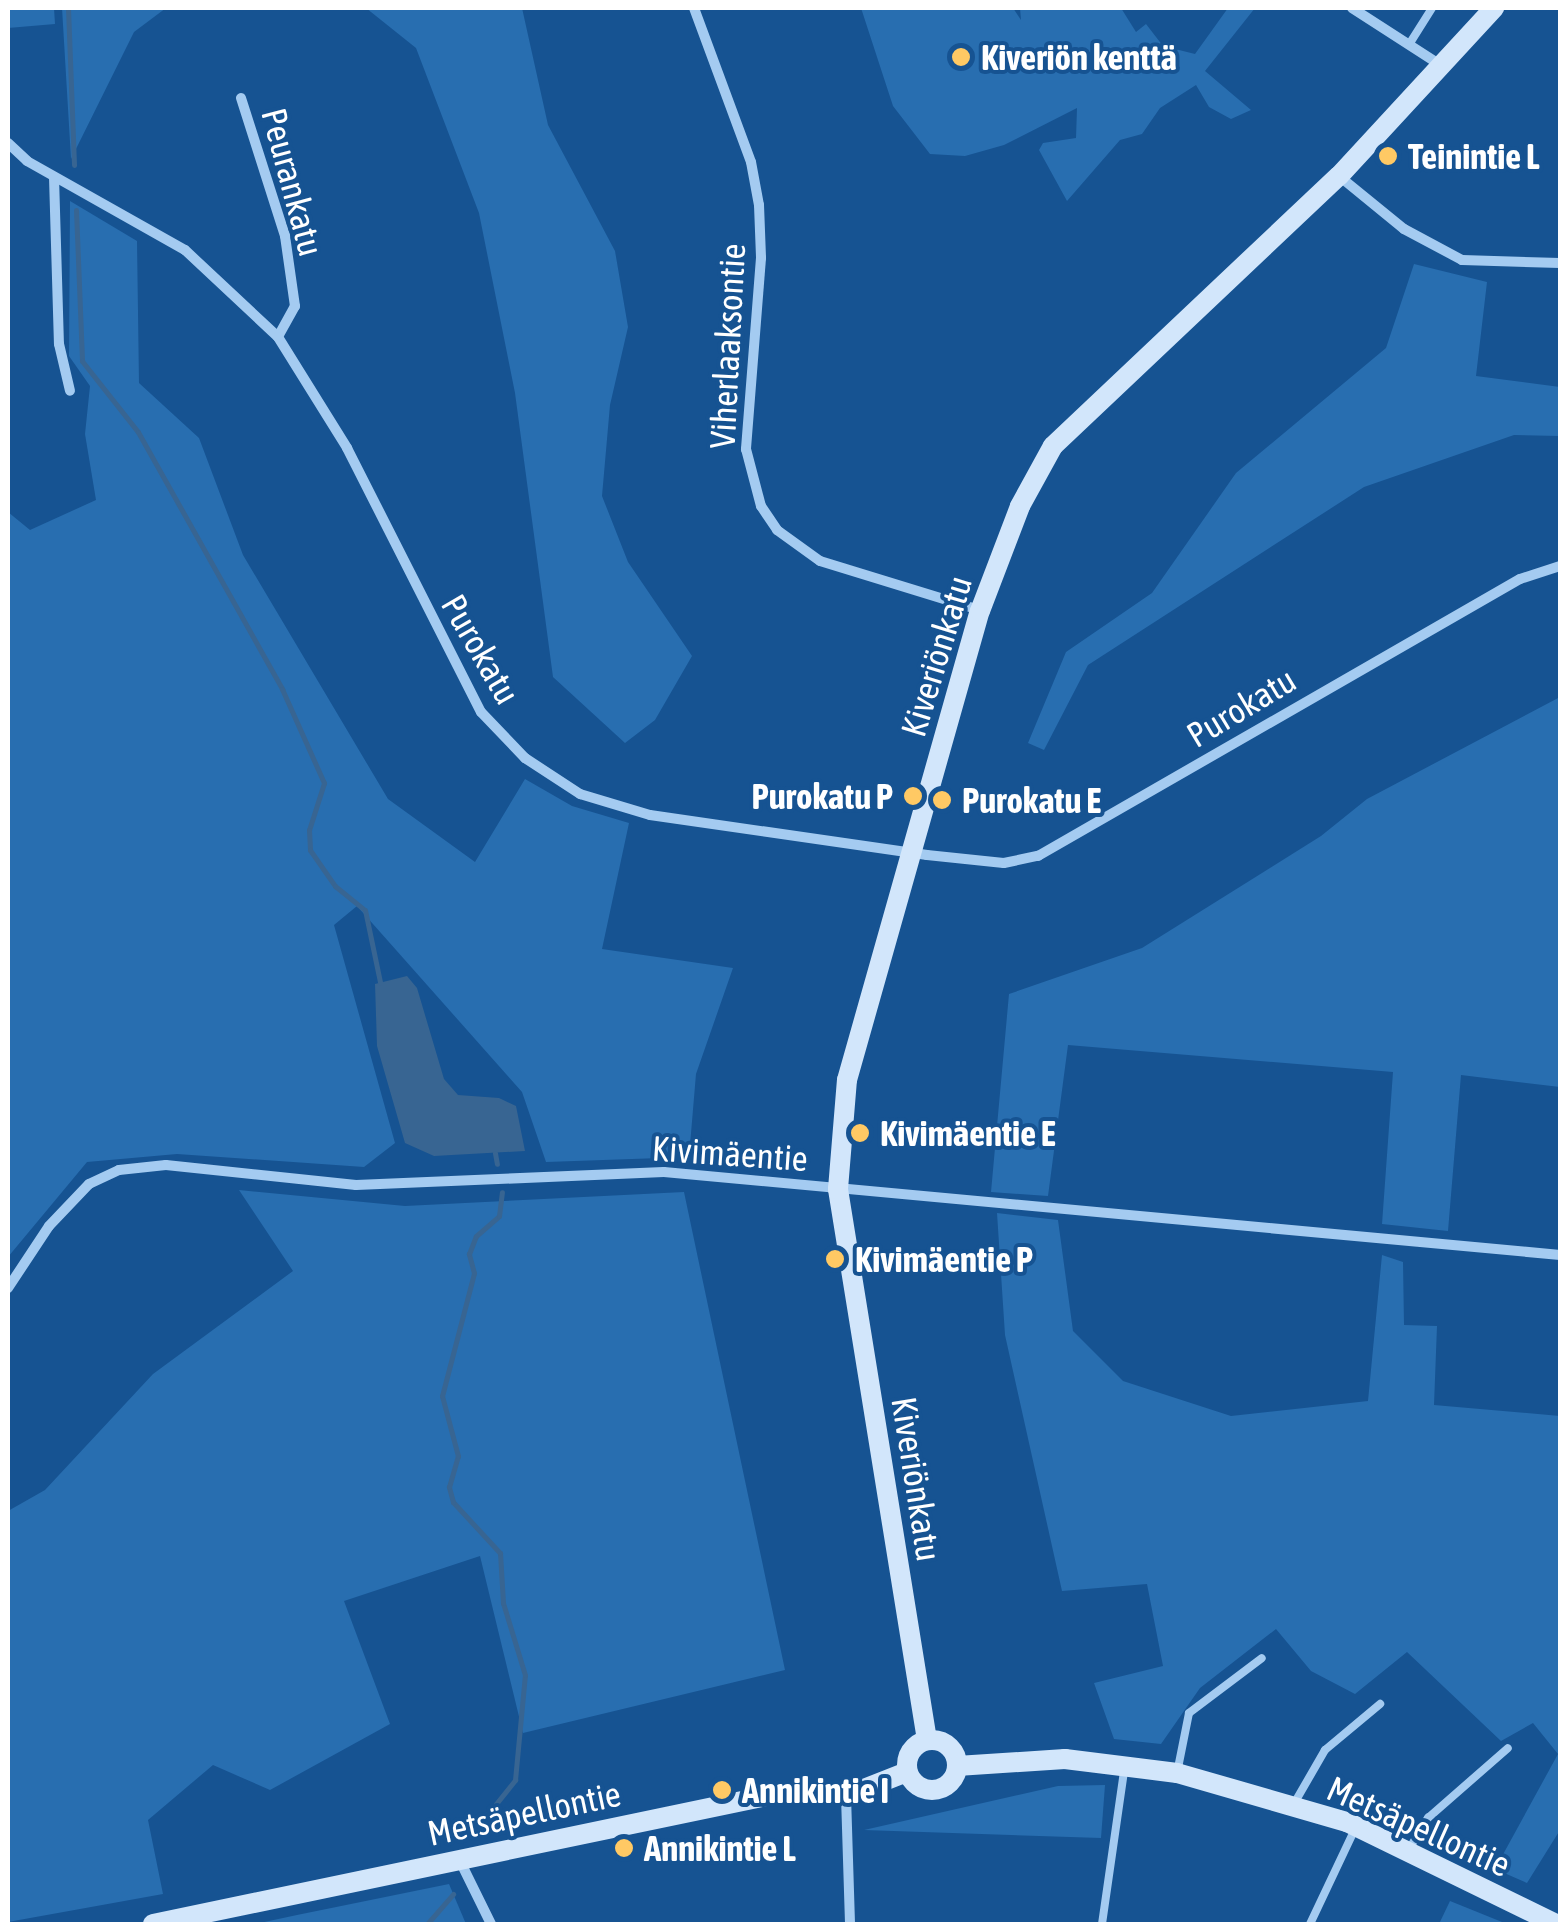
<!DOCTYPE html>
<html>
<head>
<meta charset="utf-8">
<style>
	body { margin:0 }
	#map { position:relative; width:1568px; height:1932px; overflow:hidden; background:#165392; font-family:"Asap Condensed",sans-serif }
	div>[style] { position:absolute }
	[style*='--x'] { left:calc(var(--x)*1px); top:calc(var(--y)*1px); width:calc(var(--w)*1px); rotate:calc(var(--a)*1deg) }
	.green>* { inset:0; background:#286eb0 }
	.water>* { inset:0; background:#386592 }
	.stream>* { height:5px; margin:-2.5px; padding:0 2.5px; transform-origin:2.5px; border-radius:2.5px; background:#386592 }
	.lane>* { height:8px; margin:-4px; padding:0 4px; transform-origin:4px; border-radius:4px; background:#a4cbf1 }
	.street>* { height:10px; margin:-5px; padding:0 5px; transform-origin:5px; border-radius:5px; background:#a4cbf1 }
	.secondary>* { height:20px; margin:-10px; padding:0 10px; transform-origin:10px; border-radius:10px; background:#d2e6fb }
	.secondary>.ring { margin:-10px; padding:0; box-sizing:content-box; background:none; border:20px solid #d2e6fb; border-radius:50% }
	.dots>* { width:28px; height:28px; translate:-50% -50%; box-sizing:border-box; border:5px solid #165392; border-radius:50% }
	span { translate:-50% -50%; white-space:nowrap; text-align:center; line-height:1.15; -webkit-text-stroke:8px #165392; paint-order:stroke }
	.poi-label { font-size:35px; color:#fff; font-weight:700 }
	.left { translate:0 -50%; text-align:left }
	.right { translate:-100% -50%; text-align:right }
	.street-label { font-size:35px; color:#fff }
	.frame { position:absolute; inset:0; border:10px solid #fff; pointer-events:none }
</style>
</head>
<body>
<div id="map">
	<div class="green">
		<div style="clip-path:polygon(8px 8px,54px 8px,55px 24px,8px 28px)"></div>
		<div style="clip-path:polygon(62px 8px,166px 8px,134px 32px,71px 159px)"></div>
		<div style="clip-path:polygon(366px 8px,522px 8px,548px 125px,615px 251px,628px 327px,610px 405px,602px 496px,628px 562px,692px 656px,655px 720px,625px 743px,553px 677px,515px 393px,479px 213px,416px 48px)"></div>
		<div style="clip-path:polygon(861px 8px,1013px 8px,1021px 20px,1020px 8px,1121px 8px,1136px 32px,1146px 24px,1163px 46px,1195px 54px,1228px 8px,1255px 8px,1205px 71px,1251px 110px,1231px 119px,1209px 107px,1196px 85px,1160px 108px,1142px 134px,1120px 140px,1067px 201px,1039px 150px,1043px 143px,1076px 138px,1077px 108px,1004px 145px,965px 156px,930px 154px,893px 106px)"></div>
		<div style="clip-path:polygon(70px 201px,137px 241px,139px 383px,199px 438px,243px 555px,388px 799px,475px 862px,525px 779px,572px 806px,629px 823px,602px 949px,733px 968px,696px 1074px,689px 1157px,546px 1162px,522px 1092px,357px 906px,334px 925px,395px 1143px,364px 1167px,177px 1154px,87px 1162px,8px 1257px,8px 512px,30px 530px,96px 500px,85px 434px,90px 386px,69px 356px)"></div>
		<div style="clip-path:polygon(1414px 264px,1487px 282px,1476px 376px,1560px 387px,1560px 436px,1514px 435px,1364px 487px,1088px 665px,1044px 750px,1028px 743px,1066px 652px,1152px 593px,1236px 473px,1386px 348px)"></div>
		<div style="clip-path:polygon(1560px 697px,1560px 1087px,1461px 1075px,1448px 1231px,1382px 1224px,1393px 1072px,1068px 1045px,1048px 1196px,991px 1192px,1009px 994px,1142px 948px,1321px 836px,1367px 799px)"></div>
		<div style="clip-path:polygon(239px 1190px,405px 1206px,684px 1192px,785px 1670px,523px 1733px,480px 1556px,344px 1601px,390px 1724px,270px 1790px,213px 1765px,148px 1820px,163px 1894px,8px 1922px,8px 1511px,45px 1490px,153px 1374px,293px 1271px)"></div>
		<div style="clip-path:polygon(997px 1213px,1058px 1220px,1073px 1331px,1123px 1381px,1231px 1416px,1368px 1401px,1382px 1255px,1403px 1262px,1404px 1325px,1437px 1326px,1434px 1405px,1560px 1416px,1560px 1830px,1527px 1883px,1495px 1869px,1558px 1754px,1533px 1723px,1501px 1741px,1407px 1652px,1355px 1694px,1311px 1671px,1276px 1629px,1200px 1688px,1161px 1744px,1114px 1739px,1094px 1683px,1163px 1666px,1147px 1584px,1062px 1591px,1005px 1335px)"></div>
		<div style="clip-path:polygon(1105px 1785px,1101px 1838px,864px 1830px,1058px 1786px)"></div>
		<div style="clip-path:polygon(449px 1884px,466px 1924px,255px 1924px,297px 1915px)"></div>
		<div style="clip-path:polygon(1450px 1901px,1507px 1924px,1439px 1924px)"></div>
	</div>
	<div class="water">
		<div style="clip-path:polygon(407px 976px,417px 988px,444px 1079px,458px 1095px,499px 1098px,516px 1106px,525px 1151px,434px 1156px,405px 1143px,377px 1046px,375px 984px)"></div>
	</div>
	<div class="stream">
		<div style="--x:68;--y:8;--w:157;--a:87.8"></div>
		<div style="--x:76;--y:210;--w:151;--a:87.7"></div>
		<div style="--x:82;--y:361;--w:90;--a:51.7"></div>
		<div style="--x:138;--y:432;--w:295;--a:60.7"></div>
		<div style="--x:282;--y:689;--w:103;--a:65.9"></div>
		<div style="--x:324;--y:783;--w:49;--a:107.7"></div>
		<div style="--x:309;--y:830;--w:20;--a:87"></div>
		<div style="--x:310;--y:850;--w:44;--a:55.2"></div>
		<div style="--x:335;--y:886;--w:38;--a:39"></div>
		<div style="--x:365;--y:910;--w:74;--a:78.2"></div>
		<div style="--x:495;--y:1153;--w:11;--a:80"></div>
		<div style="--x:479;--y:1825;--w:58;--a:-51.3"></div>
		<div style="--x:515;--y:1780;--w:105;--a:-84.6"></div>
		<div style="--x:525;--y:1675;--w:75;--a:-107"></div>
		<div style="--x:503;--y:1603;--w:50;--a:-93.4"></div>
		<div style="--x:500;--y:1553;--w:69;--a:-132.7"></div>
		<div style="--x:453;--y:1502;--w:16;--a:-105"></div>
		<div style="--x:449;--y:1487;--w:32;--a:-74"></div>
		<div style="--x:458;--y:1456;--w:62;--a:-104.9"></div>
		<div style="--x:442;--y:1396;--w:127;--a:-75.4"></div>
		<div style="--x:474;--y:1273;--w:20;--a:-105"></div>
		<div style="--x:469;--y:1254;--w:19;--a:-69"></div>
		<div style="--x:476;--y:1236;--w:30;--a:-41"></div>
		<div style="--x:499;--y:1216;--w:24;--a:-83"></div>
		<div style="--x:427;--y:1924;--w:40;--a:-49"></div>
	</div>
	<div class="lane">
		<div style="--x:1410;--y:43;--w:41;--a:-57.8"></div>
		<div style="--x:1177;--y:1773;--w:61;--a:-78.7"></div>
		<div style="--x:1189;--y:1713;--w:91;--a:-37"></div>
		<div style="--x:1295;--y:1802;--w:60;--a:-60"></div>
		<div style="--x:1325;--y:1750;--w:72;--a:-39.9"></div>
		<div style="--x:1408;--y:1851;--w:39;--a:-59"></div>
		<div style="--x:1428;--y:1818;--w:106;--a:-41.2"></div>
		<div style="--x:1102;--y:1924;--w:155;--a:-81.8"></div>
		<div style="--x:1310;--y:1924;--w:103;--a:-64.7"></div>
	</div>
	<div class="street">
		<div style="--x:694;--y:8;--w:164;--a:69.7"></div>
		<div style="--x:751;--y:162;--w:44;--a:79.5"></div>
		<div style="--x:759;--y:205;--w:53;--a:87.8"></div>
		<div style="--x:761;--y:258;--w:192;--a:94.5"></div>
		<div style="--x:746;--y:449;--w:59;--a:75.3"></div>
		<div style="--x:761;--y:506;--w:29;--a:56"></div>
		<div style="--x:777;--y:530;--w:53;--a:35.8"></div>
		<div style="--x:820;--y:561;--w:166;--a:17.1"></div>
		<div style="--x:1352;--y:8;--w:107;--a:32.8"></div>
		<div style="--x:241;--y:98;--w:145;--a:72.3"></div>
		<div style="--x:285;--y:236;--w:71;--a:81.9"></div>
		<div style="--x:295;--y:306;--w:35;--a:119"></div>
		<div style="--x:8;--y:143;--w:26;--a:43"></div>
		<div style="--x:27;--y:161;--w:181;--a:29.4"></div>
		<div style="--x:185;--y:250;--w:127;--a:43.1"></div>
		<div style="--x:278;--y:337;--w:131;--a:58.1"></div>
		<div style="--x:347;--y:448;--w:296;--a:63.1"></div>
		<div style="--x:481;--y:712;--w:64;--a:46.3"></div>
		<div style="--x:525;--y:758;--w:66;--a:33.2"></div>
		<div style="--x:580;--y:794;--w:73;--a:16.7"></div>
		<div style="--x:650;--y:815;--w:280;--a:8.2"></div>
		<div style="--x:927;--y:855;--w:77;--a:5.9"></div>
		<div style="--x:1004;--y:863;--w:35;--a:-12"></div>
		<div style="--x:1038;--y:856;--w:556;--a:-29.89"></div>
		<div style="--x:1520;--y:579;--w:42;--a:-18"></div>
		<div style="--x:1339;--y:176;--w:84;--a:39.2"></div>
		<div style="--x:1404;--y:229;--w:66;--a:28.1"></div>
		<div style="--x:1462;--y:260;--w:98;--a:1.8"></div>
		<div style="--x:54;--y:177;--w:167;--a:88.3"></div>
		<div style="--x:59;--y:344;--w:48;--a:76.8"></div>
		<div style="--x:8;--y:1288;--w:74;--a:-56.5"></div>
		<div style="--x:49;--y:1226;--w:58;--a:-46.4"></div>
		<div style="--x:89;--y:1184;--w:33;--a:-25"></div>
		<div style="--x:119;--y:1170;--w:47;--a:-6.1"></div>
		<div style="--x:166;--y:1165;--w:191;--a:6"></div>
		<div style="--x:356;--y:1185;--w:308;--a:-2.4"></div>
		<div style="--x:664;--y:1172;--w:900;--a:5.29"></div>
		<div style="--x:846;--y:1796;--w:128;--a:88.2"></div>
		<div style="--x:460;--y:1861;--w:70;--a:63.8"></div>
	</div>
	<div class="secondary">
		<div class="ring" style="left:907px;top:1740px;width:30px;height:30px"></div>
		<div style="--x:927;--y:1740;--w:558;--a:-99.18"></div>
		<div style="--x:838;--y:1189;--w:109;--a:-85.3"></div>
		<div style="--x:847;--y:1080;--w:487;--a:-74.2"></div>
		<div style="--x:980;--y:611;--w:112;--a:-69.1"></div>
		<div style="--x:1020;--y:506;--w:68;--a:-61.2"></div>
		<div style="--x:1053;--y:446;--w:393;--a:-43.4"></div>
		<div style="--x:1339;--y:176;--w:229;--a:-47.3"></div>
		<div style="--x:957;--y:1766;--w:108;--a:-3.7"></div>
		<div style="--x:1065;--y:1759;--w:113;--a:7.1"></div>
		<div style="--x:1177;--y:1773;--w:177;--a:16.1"></div>
		<div style="--x:1347;--y:1822;--w:233;--a:26"></div>
		<div style="--x:153;--y:1924;--w:636;--a:-11.79"></div>
		<div style="--x:776;--y:1794;--w:70;--a:1.6"></div>
		<div style="--x:846;--y:1796;--w:66;--a:-21.5"></div>
	</div>
	<div class="dots">
		<div style="left:961px;top:57px;background:#ffc964"></div>
		<div style="left:1388px;top:156px;background:#ffc964"></div>
		<div style="left:913px;top:796px;background:#ffc964"></div>
		<div style="left:942px;top:800px;background:#ffc964"></div>
		<div style="left:860px;top:1133px;background:#ffc964"></div>
		<div style="left:835px;top:1259px;background:#ffc964"></div>
		<div style="left:722px;top:1790px;background:#ffc964"></div>
		<div style="left:624px;top:1848px;background:#ffc964"></div>
	</div>
	<div class="poi-label">
		<span class="left" style="left:981px;top:57px">Kiveriön kenttä</span>
		<span class="left" style="left:1408px;top:156px">Teinintie L</span>
		<span class="right" style="left:893px;top:796px">Purokatu P</span>
		<span class="left" style="left:962px;top:800px">Purokatu E</span>
		<span class="left" style="left:880px;top:1133px">Kivimäentie E</span>
		<span class="left" style="left:855px;top:1259px">Kivimäentie P</span>
		<span class="left" style="left:742px;top:1790px">Annikintie I</span>
		<span class="left" style="left:644px;top:1848px">Annikintie L</span>
	</div>
	<div class="street-label">
		<span style="left:293px;top:182px;rotate:75deg">Peurankatu</span>
		<span style="left:727px;top:346px;rotate:-87deg">Viherlaaksontie</span>
		<span style="left:481px;top:649px;rotate:60deg">Purokatu</span>
		<span style="left:936px;top:656px;rotate:-73deg">Kiveriönkatu</span>
		<span style="left:1241px;top:707px;rotate:-31deg">Purokatu</span>
		<span style="left:730px;top:1153px;rotate:4deg">Kivimäentie</span>
		<span style="left:917px;top:1479px;rotate:81deg">Kiveriönkatu</span>
		<span style="left:524px;top:1813px;rotate:-12deg">Metsäpellontie</span>
		<span style="left:1419px;top:1826px;rotate:24deg">Metsäpellontie</span>
	</div>
	<div class="frame"></div>
</div>
</body>
</html>
